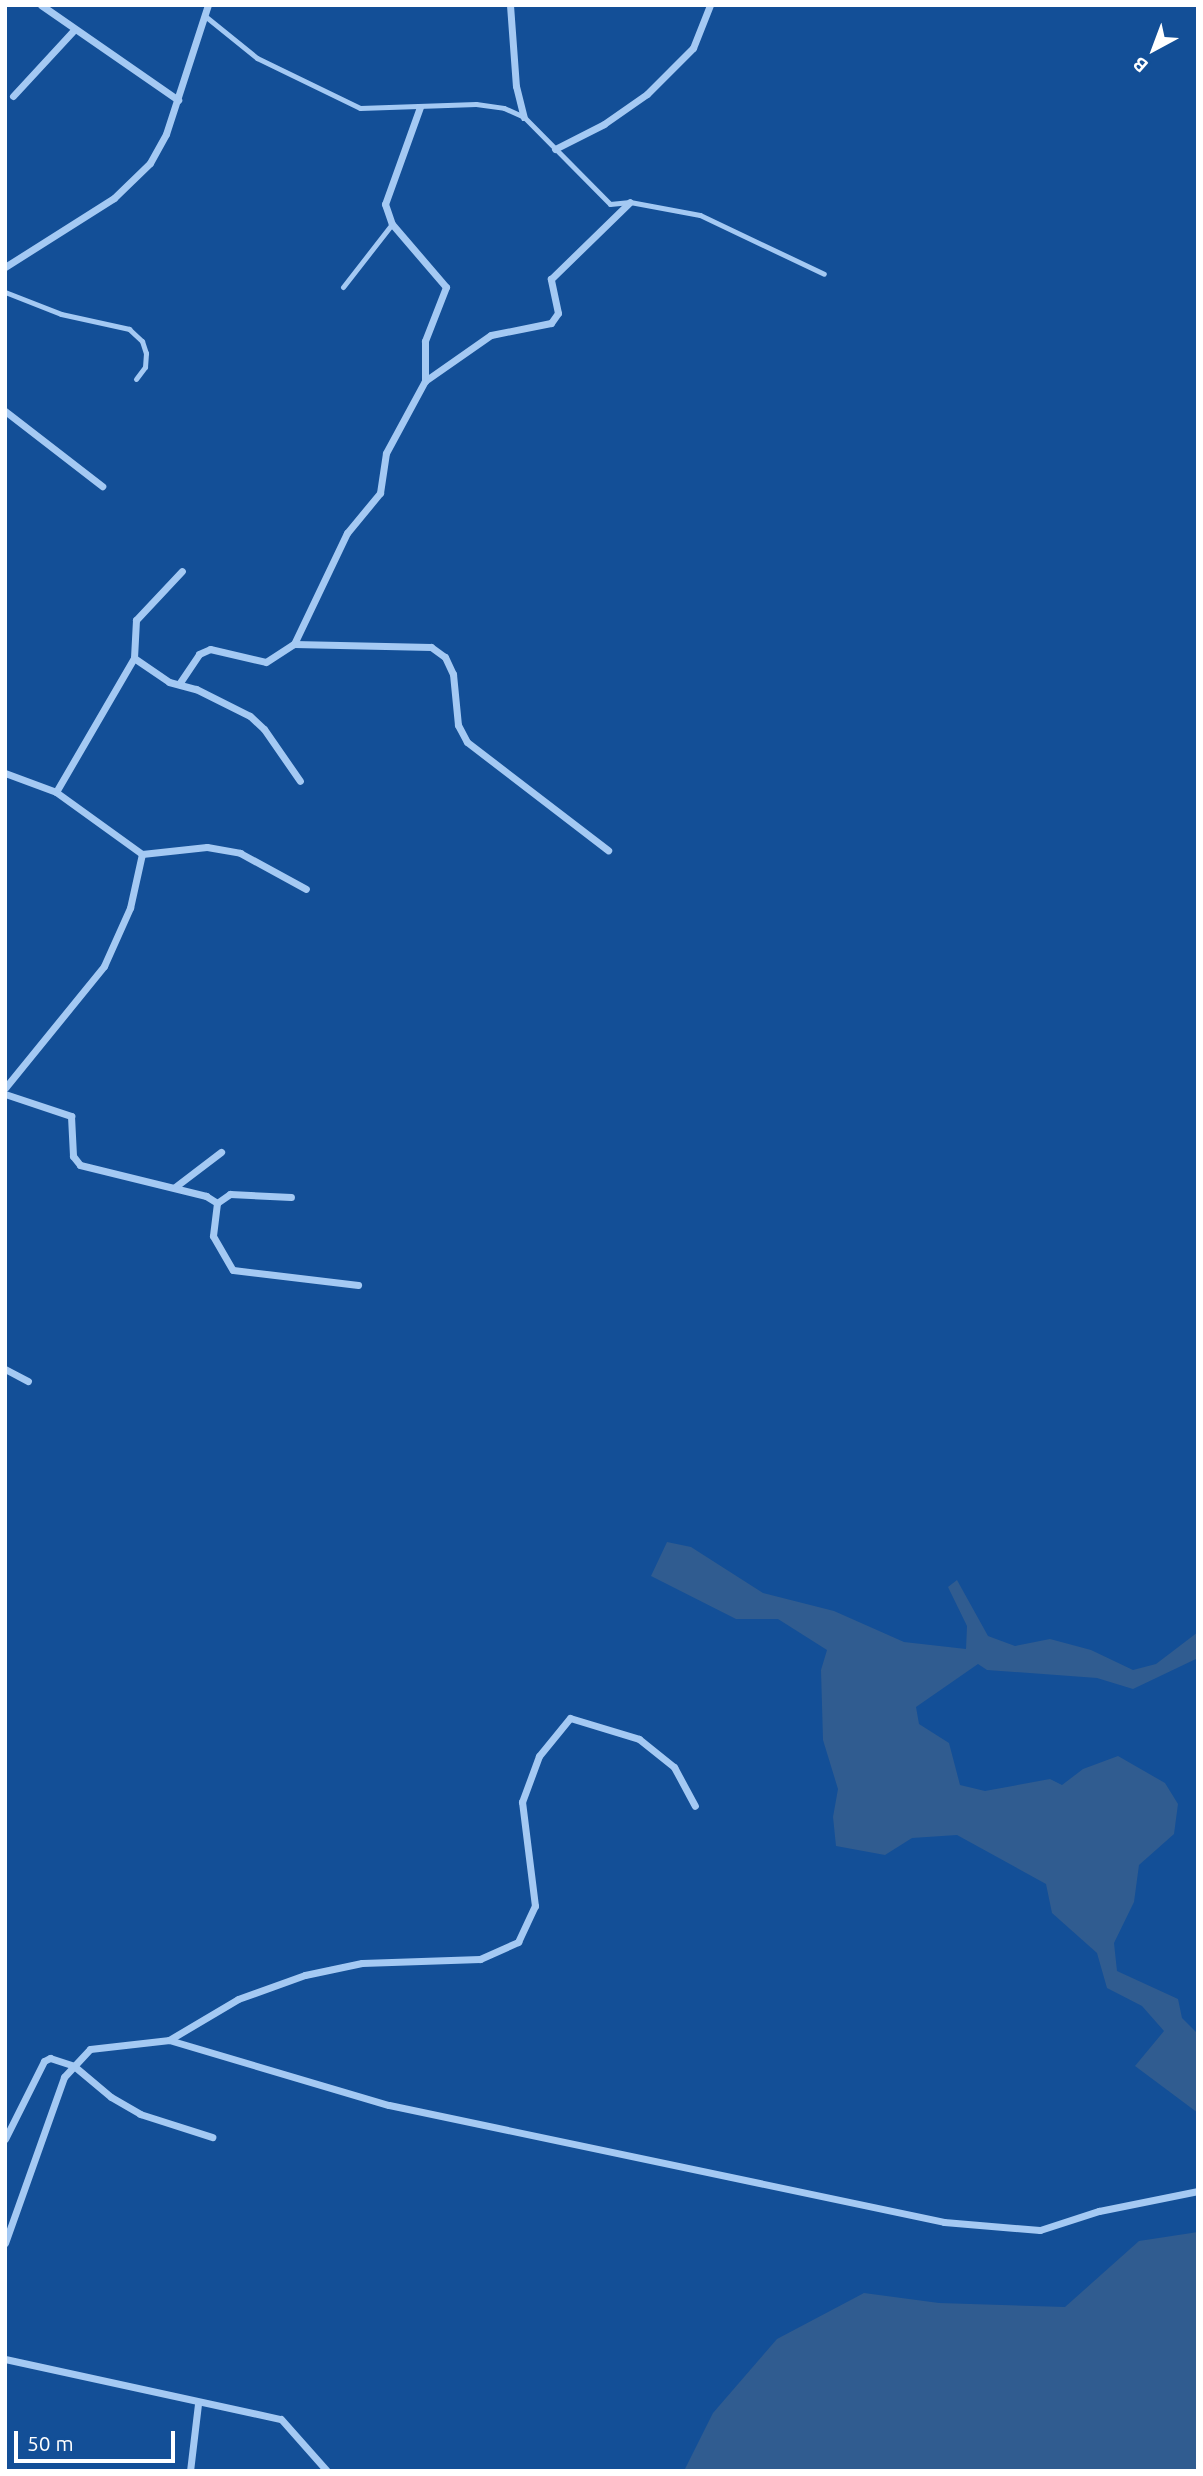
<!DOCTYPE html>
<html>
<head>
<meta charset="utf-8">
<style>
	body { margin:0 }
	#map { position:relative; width:1203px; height:2476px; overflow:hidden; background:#134f97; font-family:Ubuntu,sans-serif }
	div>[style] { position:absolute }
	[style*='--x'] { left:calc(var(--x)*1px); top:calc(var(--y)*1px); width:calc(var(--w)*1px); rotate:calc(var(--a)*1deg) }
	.water>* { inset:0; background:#305c90 }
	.lane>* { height:5px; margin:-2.5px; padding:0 2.5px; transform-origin:2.5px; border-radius:2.5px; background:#a4c9f3 }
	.street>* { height:7px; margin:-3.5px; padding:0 3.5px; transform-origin:3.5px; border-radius:3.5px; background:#a4c9f3 }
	span { translate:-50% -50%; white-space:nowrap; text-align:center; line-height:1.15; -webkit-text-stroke:5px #134f97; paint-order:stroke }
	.frame { position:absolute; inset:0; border:7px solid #fff; pointer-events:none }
	.north { position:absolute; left:1119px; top:14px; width:70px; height:70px; -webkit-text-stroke:5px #134f97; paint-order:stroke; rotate:221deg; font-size:19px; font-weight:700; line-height:28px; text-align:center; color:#fff }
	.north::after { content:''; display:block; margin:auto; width:24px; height:32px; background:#fff; clip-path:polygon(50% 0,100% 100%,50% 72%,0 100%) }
	.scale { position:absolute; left:14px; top:2431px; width:161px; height:32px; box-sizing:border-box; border:4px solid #fff; border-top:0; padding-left:9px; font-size:21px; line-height:24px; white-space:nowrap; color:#fff; -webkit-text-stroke:5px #134f97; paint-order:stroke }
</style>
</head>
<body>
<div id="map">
	<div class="water">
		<div style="clip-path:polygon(667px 1542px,691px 1547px,763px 1593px,834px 1611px,904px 1642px,966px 1649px,967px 1626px,948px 1587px,957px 1580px,988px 1636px,1015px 1646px,1050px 1639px,1091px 1650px,1133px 1670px,1156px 1664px,1198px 1632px,1198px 1658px,1133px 1689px,1097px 1678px,987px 1670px,978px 1664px,916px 1707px,919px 1724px,949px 1743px,960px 1785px,985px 1791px,1050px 1779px,1062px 1785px,1083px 1769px,1118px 1756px,1165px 1783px,1178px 1804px,1174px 1834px,1139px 1865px,1134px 1902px,1114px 1943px,1117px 1971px,1178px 1999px,1182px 2018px,1198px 2034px,1198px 2113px,1135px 2066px,1164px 2031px,1142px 2006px,1107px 1988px,1097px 1953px,1052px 1913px,1046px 1884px,957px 1835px,912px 1838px,885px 1855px,836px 1846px,833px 1817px,838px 1789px,823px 1740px,821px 1670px,827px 1650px,778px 1619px,736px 1619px,651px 1576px)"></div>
		<div style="clip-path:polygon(1198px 2232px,1198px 2471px,684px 2471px,713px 2413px,777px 2339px,864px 2293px,939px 2303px,1065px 2307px,1139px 2241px)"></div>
	</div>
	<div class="lane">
		<div style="--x:205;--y:16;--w:67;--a:38.9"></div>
		<div style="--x:257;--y:58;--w:114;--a:25.9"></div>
		<div style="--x:360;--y:108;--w:116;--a:-2"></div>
		<div style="--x:476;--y:104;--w:28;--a:8"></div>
		<div style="--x:504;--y:108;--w:22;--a:24"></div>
		<div style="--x:524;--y:117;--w:122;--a:45.3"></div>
		<div style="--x:610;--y:204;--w:20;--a:-6"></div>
		<div style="--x:630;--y:202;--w:71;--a:10.5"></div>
		<div style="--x:700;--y:215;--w:137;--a:25.4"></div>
		<div style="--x:343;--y:287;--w:80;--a:-52.1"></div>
		<div style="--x:5;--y:292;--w:60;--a:21.4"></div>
		<div style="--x:61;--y:314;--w:70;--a:12.4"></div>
		<div style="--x:129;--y:329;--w:18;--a:43"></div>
		<div style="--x:142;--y:341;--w:13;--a:72"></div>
		<div style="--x:146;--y:353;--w:14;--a:94"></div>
		<div style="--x:145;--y:367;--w:15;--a:127"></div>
	</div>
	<div class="street">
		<div style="--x:41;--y:5;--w:167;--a:34.7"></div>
		<div style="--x:510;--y:5;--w:81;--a:85.8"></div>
		<div style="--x:516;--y:86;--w:32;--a:76"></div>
		<div style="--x:13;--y:96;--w:88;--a:-47.3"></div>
		<div style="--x:420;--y:107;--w:103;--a:109.8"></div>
		<div style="--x:385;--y:204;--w:21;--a:71"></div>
		<div style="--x:392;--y:224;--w:83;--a:49.4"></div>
		<div style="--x:446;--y:287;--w:58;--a:111.3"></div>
		<div style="--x:425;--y:341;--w:40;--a:90"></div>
		<div style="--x:555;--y:149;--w:55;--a:-27"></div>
		<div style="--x:604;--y:124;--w:52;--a:-34.9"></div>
		<div style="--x:647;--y:94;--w:65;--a:-45"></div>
		<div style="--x:693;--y:48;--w:46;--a:-68.4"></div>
		<div style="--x:5;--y:267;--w:129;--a:-32.3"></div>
		<div style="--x:114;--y:198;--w:50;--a:-44.2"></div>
		<div style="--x:150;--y:163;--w:33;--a:-61"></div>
		<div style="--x:166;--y:134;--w:136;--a:-72"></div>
		<div style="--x:5;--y:411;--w:123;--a:37.7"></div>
		<div style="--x:294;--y:644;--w:137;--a:1.3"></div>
		<div style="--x:431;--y:647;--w:17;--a:36"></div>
		<div style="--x:445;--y:657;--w:19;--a:65"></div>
		<div style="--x:453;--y:674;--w:51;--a:84.4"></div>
		<div style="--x:458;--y:725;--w:19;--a:62"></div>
		<div style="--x:467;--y:742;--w:178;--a:37.5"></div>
		<div style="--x:134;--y:658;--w:42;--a:34.4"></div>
		<div style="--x:169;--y:682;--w:28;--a:15"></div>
		<div style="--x:196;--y:689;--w:60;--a:26.6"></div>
		<div style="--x:250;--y:716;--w:19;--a:43"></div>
		<div style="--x:264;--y:729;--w:63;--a:55.3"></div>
		<div style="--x:179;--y:684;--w:36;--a:-56"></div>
		<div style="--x:199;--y:654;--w:12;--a:-24"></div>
		<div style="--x:210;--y:649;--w:57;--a:13.1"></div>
		<div style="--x:266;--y:662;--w:33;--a:-33"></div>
		<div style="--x:294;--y:644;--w:123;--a:-64.5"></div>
		<div style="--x:347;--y:533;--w:52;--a:-50.5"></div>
		<div style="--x:380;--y:493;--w:40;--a:-81.5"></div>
		<div style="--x:386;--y:453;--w:82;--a:-61.6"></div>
		<div style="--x:425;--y:381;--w:80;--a:-34.9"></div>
		<div style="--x:491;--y:335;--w:61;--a:-11.3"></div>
		<div style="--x:551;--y:323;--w:12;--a:-55"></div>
		<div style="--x:558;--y:313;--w:35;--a:-102"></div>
		<div style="--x:551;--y:279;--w:110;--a:-44.3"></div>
		<div style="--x:5;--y:773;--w:54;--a:20.4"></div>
		<div style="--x:56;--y:792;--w:106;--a:35.8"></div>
		<div style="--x:142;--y:854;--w:65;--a:-6.1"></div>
		<div style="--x:207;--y:847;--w:34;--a:10"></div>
		<div style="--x:240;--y:853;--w:75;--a:28.6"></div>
		<div style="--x:56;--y:792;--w:155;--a:-59.8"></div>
		<div style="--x:134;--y:658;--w:38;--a:-87"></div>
		<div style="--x:136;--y:620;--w:67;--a:-46.8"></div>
		<div style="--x:5;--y:1088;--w:157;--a:-50.9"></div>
		<div style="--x:104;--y:966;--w:64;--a:-65.9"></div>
		<div style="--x:130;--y:908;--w:55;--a:-77.5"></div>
		<div style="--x:5;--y:1094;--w:70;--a:18.4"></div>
		<div style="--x:71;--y:1116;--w:40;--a:87.1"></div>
		<div style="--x:73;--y:1156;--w:11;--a:52"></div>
		<div style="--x:80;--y:1165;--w:130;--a:13.8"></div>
		<div style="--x:206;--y:1196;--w:13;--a:32"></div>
		<div style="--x:217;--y:1203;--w:33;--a:97"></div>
		<div style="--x:213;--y:1236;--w:39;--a:60"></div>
		<div style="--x:233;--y:1270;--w:126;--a:6.8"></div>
		<div style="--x:175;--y:1187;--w:58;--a:-37.3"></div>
		<div style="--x:217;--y:1203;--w:16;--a:-35"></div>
		<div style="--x:230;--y:1194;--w:61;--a:2.8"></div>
		<div style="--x:5;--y:1369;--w:26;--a:28"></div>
		<div style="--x:169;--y:2040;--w:80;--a:-30.7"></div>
		<div style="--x:238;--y:1999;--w:71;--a:-19.7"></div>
		<div style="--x:305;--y:1975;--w:58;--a:-11.9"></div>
		<div style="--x:362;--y:1963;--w:118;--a:-1.9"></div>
		<div style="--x:480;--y:1959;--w:42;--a:-24.1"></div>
		<div style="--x:518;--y:1942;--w:40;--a:-65"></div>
		<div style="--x:535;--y:1906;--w:105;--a:-97.1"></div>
		<div style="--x:522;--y:1802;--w:49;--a:-69.7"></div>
		<div style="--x:539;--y:1756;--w:49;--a:-50.8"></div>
		<div style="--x:570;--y:1718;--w:72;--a:16.9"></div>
		<div style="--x:639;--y:1739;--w:45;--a:38.7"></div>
		<div style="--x:674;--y:1767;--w:44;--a:61.7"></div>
		<div style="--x:5;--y:2139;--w:87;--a:-63.4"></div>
		<div style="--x:44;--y:2061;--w:7;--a:-27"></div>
		<div style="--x:50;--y:2058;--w:25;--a:18"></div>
		<div style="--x:74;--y:2066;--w:48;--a:40"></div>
		<div style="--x:111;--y:2097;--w:34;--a:30"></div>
		<div style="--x:140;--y:2114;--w:76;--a:17.7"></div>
		<div style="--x:5;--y:2243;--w:176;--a:-70.4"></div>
		<div style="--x:64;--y:2077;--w:38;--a:-47"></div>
		<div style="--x:90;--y:2049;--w:80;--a:-6.5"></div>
		<div style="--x:169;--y:2040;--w:229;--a:16.5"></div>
		<div style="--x:389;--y:2105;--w:567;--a:11.9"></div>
		<div style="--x:944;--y:2222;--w:96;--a:4.8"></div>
		<div style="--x:1040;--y:2230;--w:62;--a:-17.9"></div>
		<div style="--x:1099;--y:2211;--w:101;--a:-11.4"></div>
		<div style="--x:5;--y:2359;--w:282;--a:12.3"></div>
		<div style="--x:281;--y:2419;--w:69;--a:48.5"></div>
		<div style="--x:190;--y:2471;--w:67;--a:-83.2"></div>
	</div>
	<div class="frame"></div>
	<div class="north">B</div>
	<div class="scale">50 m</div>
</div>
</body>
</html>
